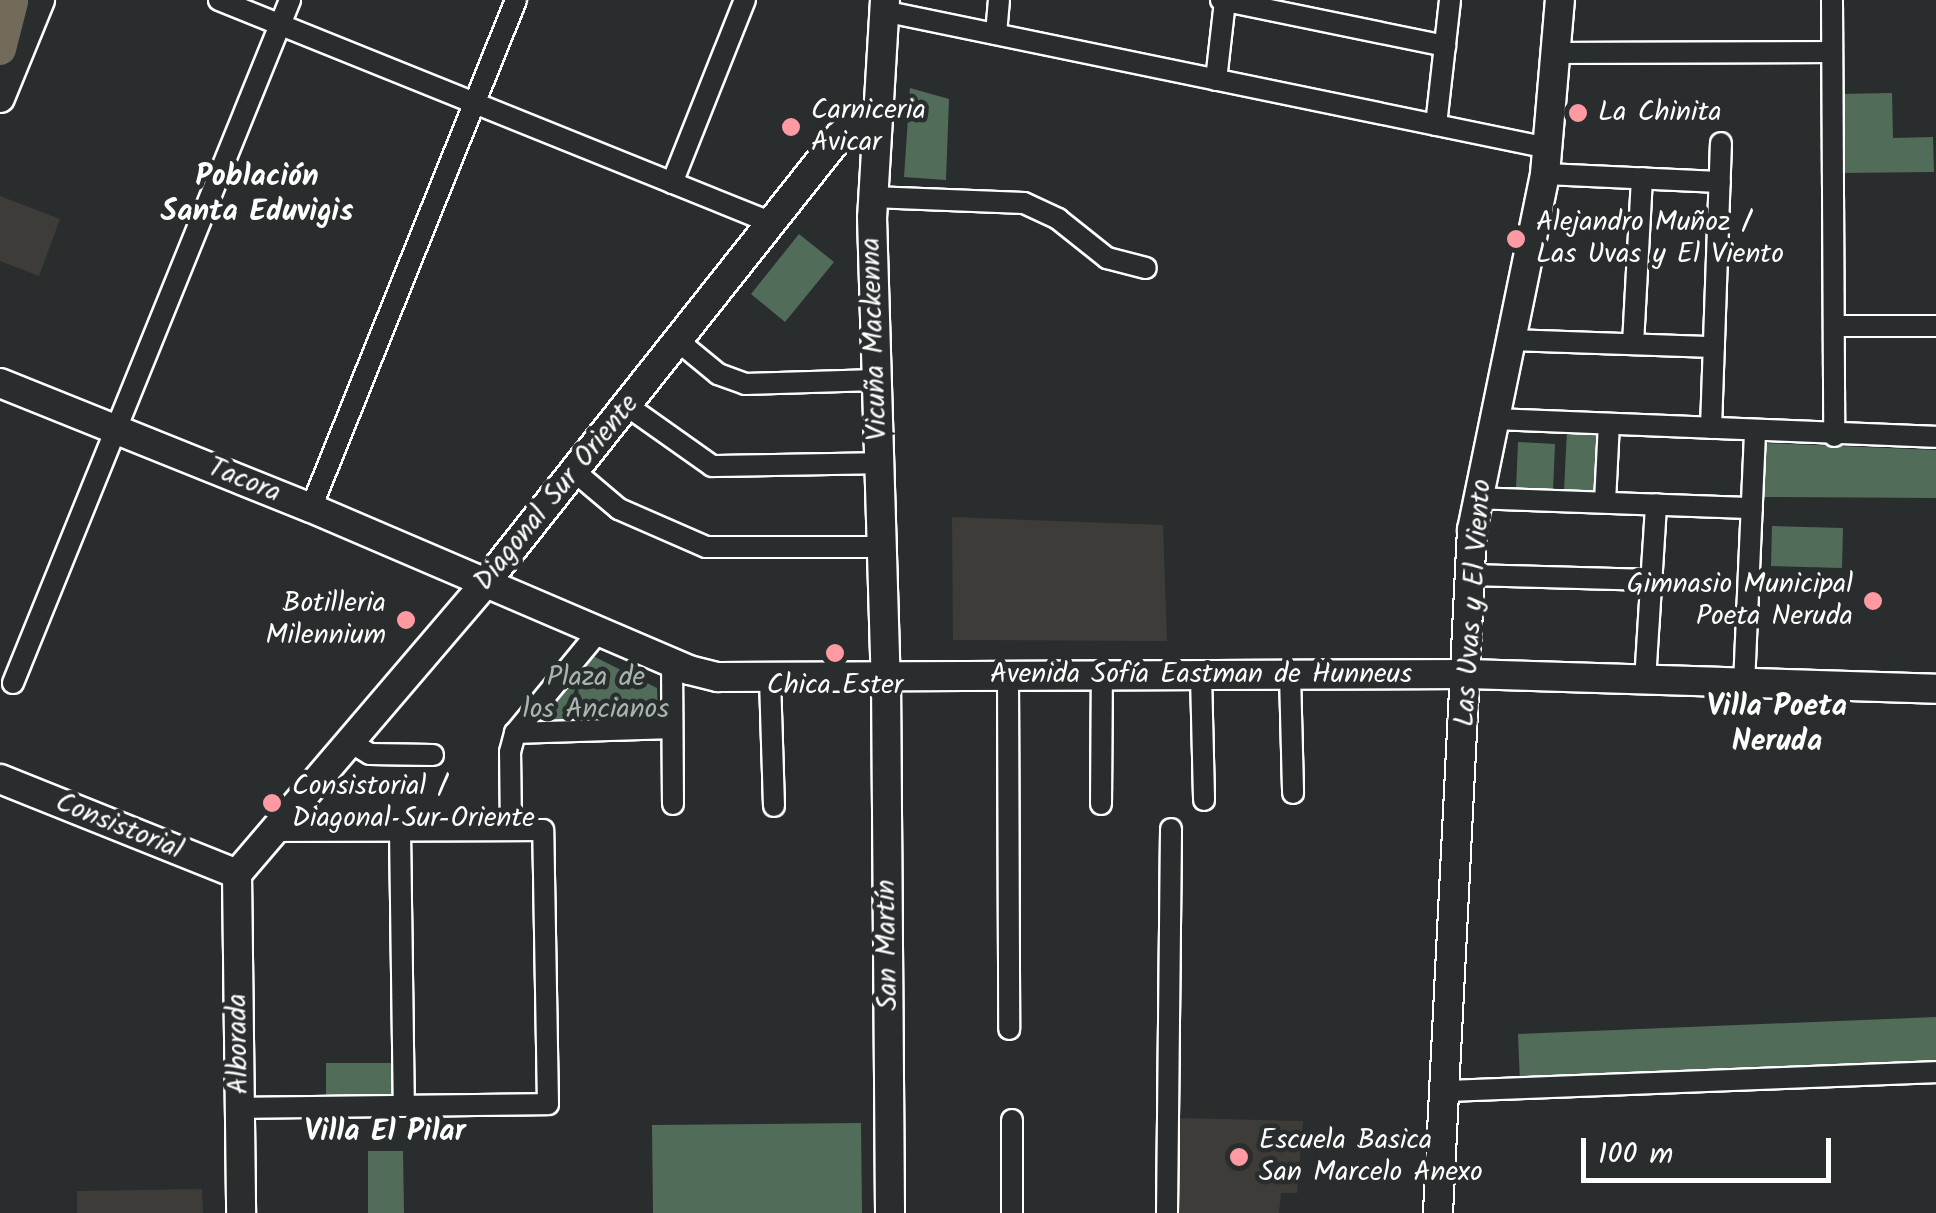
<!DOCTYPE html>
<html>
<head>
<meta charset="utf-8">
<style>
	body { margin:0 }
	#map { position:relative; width:1936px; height:1213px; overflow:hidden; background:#2a2d2e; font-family:Kalam,sans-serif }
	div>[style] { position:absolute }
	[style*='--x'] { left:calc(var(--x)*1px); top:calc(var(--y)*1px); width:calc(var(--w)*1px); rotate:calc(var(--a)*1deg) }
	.built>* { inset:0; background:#3d3c38 }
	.green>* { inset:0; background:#526c5a }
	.roads { filter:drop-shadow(2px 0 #fff) drop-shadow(-2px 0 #fff) drop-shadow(0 2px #fff) drop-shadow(0 -2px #fff) }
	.street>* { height:20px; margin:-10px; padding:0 10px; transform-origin:10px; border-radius:10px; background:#2a2d2e }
	.secondary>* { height:28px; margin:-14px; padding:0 14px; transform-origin:14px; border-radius:14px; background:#2a2d2e }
	.primary>* { height:32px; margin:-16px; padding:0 16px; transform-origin:16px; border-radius:16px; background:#726b5a }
	.dots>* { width:28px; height:28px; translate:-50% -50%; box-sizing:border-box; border:5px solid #2a2d2e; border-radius:50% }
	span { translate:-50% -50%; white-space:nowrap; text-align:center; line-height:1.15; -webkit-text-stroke:9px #2a2d2e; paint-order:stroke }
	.poi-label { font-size:28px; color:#fff }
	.left { translate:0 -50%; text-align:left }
	.right { translate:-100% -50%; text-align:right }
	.street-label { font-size:28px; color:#fff }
	.park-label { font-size:28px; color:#a8b6ac }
	.neighbourhood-label { font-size:30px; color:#fff; font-weight:700 }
	.scale { position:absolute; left:1581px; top:1138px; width:250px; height:45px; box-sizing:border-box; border:5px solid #fff; border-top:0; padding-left:12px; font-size:30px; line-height:35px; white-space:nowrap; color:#fff; -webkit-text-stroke:8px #2a2d2e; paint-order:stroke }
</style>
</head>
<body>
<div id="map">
	<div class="built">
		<div style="clip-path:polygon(0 196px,60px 219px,39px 276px,0 261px)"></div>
		<div style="clip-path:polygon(952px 517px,1163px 525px,1167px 641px,953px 640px)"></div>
		<div style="clip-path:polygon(1179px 1118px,1303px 1121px,1297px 1193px,1281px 1193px,1279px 1213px,1178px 1213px)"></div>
		<div style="clip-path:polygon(202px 1189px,203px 1213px,77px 1213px,77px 1191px)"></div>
	</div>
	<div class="green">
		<div style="clip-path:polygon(910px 88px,949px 99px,946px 180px,904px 177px)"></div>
		<div style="clip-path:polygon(1892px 93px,1893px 138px,1933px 137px,1934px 172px,1839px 173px,1839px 94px)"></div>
		<div style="clip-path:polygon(799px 234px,834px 262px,785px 322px,751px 294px)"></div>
		<div style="clip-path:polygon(1567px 431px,1604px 432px,1602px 493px,1564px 491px)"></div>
		<div style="clip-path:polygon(1518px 442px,1555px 444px,1553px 491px,1516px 489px)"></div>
		<div style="clip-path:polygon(1764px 443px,1936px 450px,1936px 498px,1762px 497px)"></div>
		<div style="clip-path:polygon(1772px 526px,1843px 528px,1842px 568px,1771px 566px)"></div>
		<div style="clip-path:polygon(587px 653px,657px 688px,658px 723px,527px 728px)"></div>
		<div style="clip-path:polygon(1936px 1017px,1936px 1066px,1520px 1083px,1518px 1034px)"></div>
		<div style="clip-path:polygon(326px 1063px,404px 1063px,404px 1096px,326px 1096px)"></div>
		<div style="clip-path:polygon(861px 1123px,862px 1213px,653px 1213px,652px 1125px)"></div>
		<div style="clip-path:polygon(368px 1151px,403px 1151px,404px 1213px,368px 1213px)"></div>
	</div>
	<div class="roads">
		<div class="street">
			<div style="--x:219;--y:0;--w:596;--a:21.96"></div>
			<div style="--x:1221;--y:0;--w:229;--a:11.6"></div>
			<div style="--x:1832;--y:0;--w:436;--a:89.7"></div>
			<div style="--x:883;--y:11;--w:679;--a:11.64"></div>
			<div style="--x:996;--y:34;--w:34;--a:-85"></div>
			<div style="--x:1557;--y:53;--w:275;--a:-0.2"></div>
			<div style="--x:1216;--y:80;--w:80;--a:-83.5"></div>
			<div style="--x:1436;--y:125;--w:126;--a:-83.6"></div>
			<div style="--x:1545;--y:174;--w:175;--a:2.6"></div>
			<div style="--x:672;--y:183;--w:197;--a:-68.3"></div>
			<div style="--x:872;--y:197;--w:152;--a:2.3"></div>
			<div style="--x:1024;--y:203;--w:38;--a:25"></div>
			<div style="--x:1058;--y:219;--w:63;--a:38.5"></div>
			<div style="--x:1107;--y:258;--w:40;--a:14.4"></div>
			<div style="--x:1834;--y:326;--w:102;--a:0"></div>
			<div style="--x:1510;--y:340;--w:204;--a:2"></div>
			<div style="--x:678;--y:341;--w:52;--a:39.5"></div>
			<div style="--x:718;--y:374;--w:29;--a:20"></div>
			<div style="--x:745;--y:384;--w:131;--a:-1.7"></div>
			<div style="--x:1633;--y:344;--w:166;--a:-86.9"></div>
			<div style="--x:626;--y:405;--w:105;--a:35.3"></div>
			<div style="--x:712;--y:466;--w:167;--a:-1"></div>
			<div style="--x:1492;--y:419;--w:444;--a:2.3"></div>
			<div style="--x:1711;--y:428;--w:285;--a:-88"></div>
			<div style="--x:574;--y:471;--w:59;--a:40.2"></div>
			<div style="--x:619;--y:509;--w:95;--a:23.6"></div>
			<div style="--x:706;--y:547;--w:175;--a:0"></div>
			<div style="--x:1476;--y:498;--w:276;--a:2.1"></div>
			<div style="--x:1605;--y:502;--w:78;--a:-87.1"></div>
			<div style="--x:311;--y:508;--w:548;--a:-68.02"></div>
			<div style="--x:1471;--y:575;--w:180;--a:1.6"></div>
			<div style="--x:672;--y:662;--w:142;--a:89.6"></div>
			<div style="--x:1201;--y:675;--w:125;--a:88.6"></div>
			<div style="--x:1290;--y:675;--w:118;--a:88.5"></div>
			<div style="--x:1008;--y:677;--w:352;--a:89.8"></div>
			<div style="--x:770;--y:679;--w:127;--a:88.2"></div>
			<div style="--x:1645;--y:681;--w:177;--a:-86.4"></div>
			<div style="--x:13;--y:683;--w:737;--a:-67.92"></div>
			<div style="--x:1744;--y:685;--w:255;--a:-87.5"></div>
			<div style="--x:515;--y:733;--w:157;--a:-1.8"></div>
			<div style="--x:350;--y:742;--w:23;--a:31"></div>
			<div style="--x:370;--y:754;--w:63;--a:0.9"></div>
			<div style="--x:1101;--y:804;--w:128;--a:-89.6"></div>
			<div style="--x:400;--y:830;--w:276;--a:89.2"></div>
			<div style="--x:511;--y:830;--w:78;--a:-90.7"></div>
			<div style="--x:510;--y:752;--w:20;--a:-75"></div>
			<div style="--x:515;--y:733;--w:132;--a:-50.5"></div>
			<div style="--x:1445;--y:1091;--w:491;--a:-2.2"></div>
			<div style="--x:240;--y:1108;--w:308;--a:-0.7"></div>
			<div style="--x:548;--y:1104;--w:274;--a:-91"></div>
			<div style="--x:543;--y:830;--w:269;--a:179.8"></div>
			<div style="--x:1012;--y:1120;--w:93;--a:90"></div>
			<div style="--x:1167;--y:1213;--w:384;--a:-89.4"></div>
		</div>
		<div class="secondary">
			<div style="--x:885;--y:0;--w:217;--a:93.4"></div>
			<div style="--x:872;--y:217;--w:461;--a:88.3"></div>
			<div style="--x:886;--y:678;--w:535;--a:89.57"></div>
			<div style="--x:0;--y:98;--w:106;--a:-67.8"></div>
			<div style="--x:0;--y:383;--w:335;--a:21.9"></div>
			<div style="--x:311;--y:508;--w:411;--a:23.2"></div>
			<div style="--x:689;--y:670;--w:30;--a:14"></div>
			<div style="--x:718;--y:677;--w:750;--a:-0.23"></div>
			<div style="--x:1468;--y:674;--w:468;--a:1.8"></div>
			<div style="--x:0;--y:779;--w:255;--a:21.8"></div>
			<div style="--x:237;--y:874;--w:384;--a:-49.5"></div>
			<div style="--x:486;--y:582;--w:568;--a:-51.58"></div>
			<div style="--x:839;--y:137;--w:22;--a:-43"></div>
			<div style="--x:855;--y:122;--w:21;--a:-19"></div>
			<div style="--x:237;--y:874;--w:339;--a:89.3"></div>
			<div style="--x:1438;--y:1213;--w:684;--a:-87.15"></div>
			<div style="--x:1472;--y:530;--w:363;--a:-78.4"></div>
			<div style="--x:1545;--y:174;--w:175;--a:-85.1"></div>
		</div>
		<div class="primary">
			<div style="--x:0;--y:49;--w:49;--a:-75.7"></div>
		</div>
	</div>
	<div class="dots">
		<div style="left:1578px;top:113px;background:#ff9aa2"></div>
		<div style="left:791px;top:127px;background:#ff9aa2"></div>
		<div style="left:1516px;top:239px;background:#ff9aa2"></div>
		<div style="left:1873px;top:601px;background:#ff9aa2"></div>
		<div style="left:406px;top:620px;background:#ff9aa2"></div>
		<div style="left:835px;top:653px;background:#ff9aa2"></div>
		<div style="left:272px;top:803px;background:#ff9aa2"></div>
		<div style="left:1239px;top:1157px;background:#ff9aa2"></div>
	</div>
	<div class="poi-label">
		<span class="left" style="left:811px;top:127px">Carniceria<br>Avicar</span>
		<span class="left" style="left:1598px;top:113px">La Chinita</span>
		<span class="left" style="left:1536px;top:239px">Alejandro Muñoz /<br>Las Uvas y El Viento</span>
		<span class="right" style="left:1853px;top:601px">Gimnasio Municipal<br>Poeta Neruda</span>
		<span class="right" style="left:386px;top:620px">Botilleria<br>Milennium</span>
		<span style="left:835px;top:686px">Chica Ester</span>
		<span class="left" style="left:292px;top:803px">Consistorial /<br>Diagonal Sur Oriente</span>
		<span class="left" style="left:1259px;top:1157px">Escuela Basica<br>San Marcelo Anexo</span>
	</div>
	<div class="street-label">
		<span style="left:875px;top:339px;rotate:-92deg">Vicuña Mackenna</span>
		<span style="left:244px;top:481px;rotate:22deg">Tacora</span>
		<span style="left:557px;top:493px;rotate:-51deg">Diagonal Sur Oriente</span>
		<span style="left:1474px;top:603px;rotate:-86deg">Las Uvas y El Viento</span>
		<span style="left:1201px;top:675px">Avenida Sofía Eastman de Hunneus</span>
		<span style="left:119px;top:827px;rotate:22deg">Consistorial</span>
		<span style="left:888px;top:945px;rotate:-91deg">San Martín</span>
		<span style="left:239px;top:1044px;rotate:-91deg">Alborada</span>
	</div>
	<div class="park-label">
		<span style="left:596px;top:694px">Plaza de<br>los Ancianos</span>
	</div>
	<div class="neighbourhood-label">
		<span style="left:257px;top:194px">Población<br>Santa Eduvigis</span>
		<span style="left:1777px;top:724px">Villa Poeta<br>Neruda</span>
		<span style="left:385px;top:1132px">Villa El Pilar</span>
	</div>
	<div class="scale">100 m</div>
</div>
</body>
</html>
